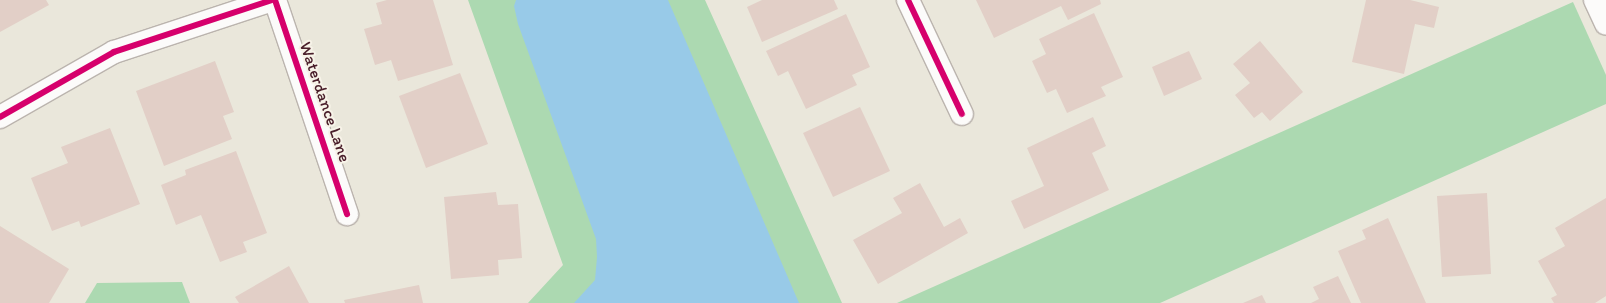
<!DOCTYPE html>
<html>
<head>
<meta charset="utf-8">
<style>
	body { margin:0 }
	#map { position:relative; width:1606px; height:303px; overflow:hidden; background:#eae7db; font-family:Itim,sans-serif }
	div>[style] { position:absolute }
	[style*='--x'] { left:calc(var(--x)*1px); top:calc(var(--y)*1px); width:calc(var(--w)*1px); rotate:calc(var(--a)*1deg) }
	.green>* { inset:0; background:#acd9b1 }
	.water>* { inset:0; background:#98cae8 }
	.building>* { inset:0; background:#e2cfc7 }
	.roads { filter:drop-shadow(1px 0 #bbb4ae) drop-shadow(-1px 0 #bbb4ae) drop-shadow(0 1px #bbb4ae) drop-shadow(0 -1px #bbb4ae) }
	.minor>* { height:22px; margin:-11px; padding:0 11px; transform-origin:11px; border-radius:11px; background:#fcfbfa }
	.major>* { height:22px; margin:-11px; padding:0 11px; transform-origin:11px; border-radius:11px; background:#fcfbfa }
	.cycleway>* { height:6px; margin:-3px; padding:0 3px; transform-origin:3px; border-radius:3px; background:#d6006c }
	span { translate:-50% -50%; white-space:nowrap; text-align:center; line-height:1.15; -webkit-text-stroke:4px #f7f3e8; paint-order:stroke }
	.street-label { font-size:17px; color:#4a1f2b }
</style>
</head>
<body>
<div id="map">
	<div class="green">
		<div style="clip-path:polygon(468px 0,705px 0,842px 303px,528px 303px,563px 265px)"></div>
		<div style="clip-path:polygon(1573px 2px,1606px 75px,1606px 104px,1160px 303px,897px 303px)"></div>
		<div style="clip-path:polygon(182px 282px,190px 303px,85px 303px,97px 283px)"></div>
	</div>
	<div class="water">
		<div style="clip-path:polygon(516px 0,668px 0,799px 303px,574px 303px,595px 280px,597px 257px,596px 239px,518px 24px,514px 6px)"></div>
	</div>
	<div class="building">
		<div style="clip-path:polygon(0 0,46px 0,49px 5px,0 32px)"></div>
		<div style="clip-path:polygon(387px 0,433px 0,453px 65px,398px 81px,391px 60px,375px 65px,364px 29px,382px 24px,376px 3px)"></div>
		<div style="clip-path:polygon(762px 0,834px 0,838px 9px,762px 42px,747px 7px)"></div>
		<div style="clip-path:polygon(976px 0,1100px 0,1101px 4px,1068px 20px,1061px 6px,994px 38px)"></div>
		<div style="clip-path:polygon(1366px 0,1410px 0,1439px 7px,1434px 28px,1415px 24px,1404px 74px,1352px 62px)"></div>
		<div style="clip-path:polygon(1094px 13px,1123px 77px,1101px 87px,1106px 96px,1067px 113px,1056px 89px,1047px 93px,1032px 61px,1046px 54px,1039px 39px)"></div>
		<div style="clip-path:polygon(846px 14px,870px 67px,852px 75px,857px 85px,806px 109px,788px 71px,778px 76px,766px 51px)"></div>
		<div style="clip-path:polygon(1260px 41px,1303px 92px,1270px 121px,1262px 112px,1254px 118px,1235px 95px,1250px 83px,1233px 64px)"></div>
		<div style="clip-path:polygon(1189px 51px,1202px 79px,1164px 96px,1152px 67px)"></div>
		<div style="clip-path:polygon(215px 61px,234px 112px,223px 116px,232px 139px,164px 166px,136px 91px)"></div>
		<div style="clip-path:polygon(460px 73px,488px 144px,426px 168px,399px 96px)"></div>
		<div style="clip-path:polygon(860px 107px,890px 171px,833px 197px,803px 133px)"></div>
		<div style="clip-path:polygon(1093px 117px,1106px 146px,1092px 153px,1109px 190px,1024px 229px,1011px 201px,1044px 186px,1027px 148px)"></div>
		<div style="clip-path:polygon(110px 128px,140px 204px,81px 227px,79px 221px,52px 231px,31px 178px,68px 163px,61px 147px)"></div>
		<div style="clip-path:polygon(236px 151px,267px 233px,243px 242px,247px 252px,220px 262px,201px 215px,176px 225px,161px 185px,186px 175px,185px 170px)"></div>
		<div style="clip-path:polygon(920px 183px,944px 227px,960px 218px,968px 233px,878px 284px,853px 240px,902px 213px,893px 198px)"></div>
		<div style="clip-path:polygon(496px 192px,498px 205px,518px 204px,522px 258px,498px 260px,499px 275px,451px 279px,444px 197px)"></div>
		<div style="clip-path:polygon(1487px 193px,1491px 274px,1442px 277px,1437px 196px)"></div>
		<div style="clip-path:polygon(1606px 198px,1606px 296px,1595px 303px,1554px 303px,1551px 298px,1557px 295px,1538px 261px,1565px 246px,1555px 228px)"></div>
		<div style="clip-path:polygon(1388px 218px,1426px 303px,1361px 303px,1338px 251px,1366px 239px,1362px 230px)"></div>
		<div style="clip-path:polygon(0 226px,69px 269px,49px 303px,0 303px)"></div>
		<div style="clip-path:polygon(289px 266px,309px 303px,239px 303px,235px 297px)"></div>
		<div style="clip-path:polygon(1338px 276px,1351px 303px,1311px 303px,1319px 299px,1313px 287px)"></div>
		<div style="clip-path:polygon(419px 285px,423px 303px,345px 303px,344px 300px)"></div>
		<div style="clip-path:polygon(1262px 295px,1266px 303px,1243px 303px)"></div>
	</div>
	<div class="roads">
		<div class="minor">
			<div style="--x:275;--y:0;--w:226;--a:71.4"></div>
			<div style="--x:908;--y:0;--w:126;--a:64.7"></div>
			<div style="--x:0;--y:117;--w:131;--a:-29.7"></div>
			<div style="--x:114;--y:52;--w:166;--a:-18.2"></div>
		</div>
		<div class="major">
			<div style="--x:1595;--y:0;--w:26;--a:65"></div>
		</div>
	</div>
	<div class="cycleway">
		<div style="--x:275;--y:0;--w:226;--a:71.4"></div>
		<div style="--x:908;--y:0;--w:126;--a:64.7"></div>
		<div style="--x:0;--y:117;--w:131;--a:-29.7"></div>
		<div style="--x:114;--y:52;--w:166;--a:-18.2"></div>
	</div>
	<div class="street-label">
		<span style="left:325px;top:102px;rotate:71deg">Waterdance Lane</span>
	</div>
</div>
</body>
</html>
